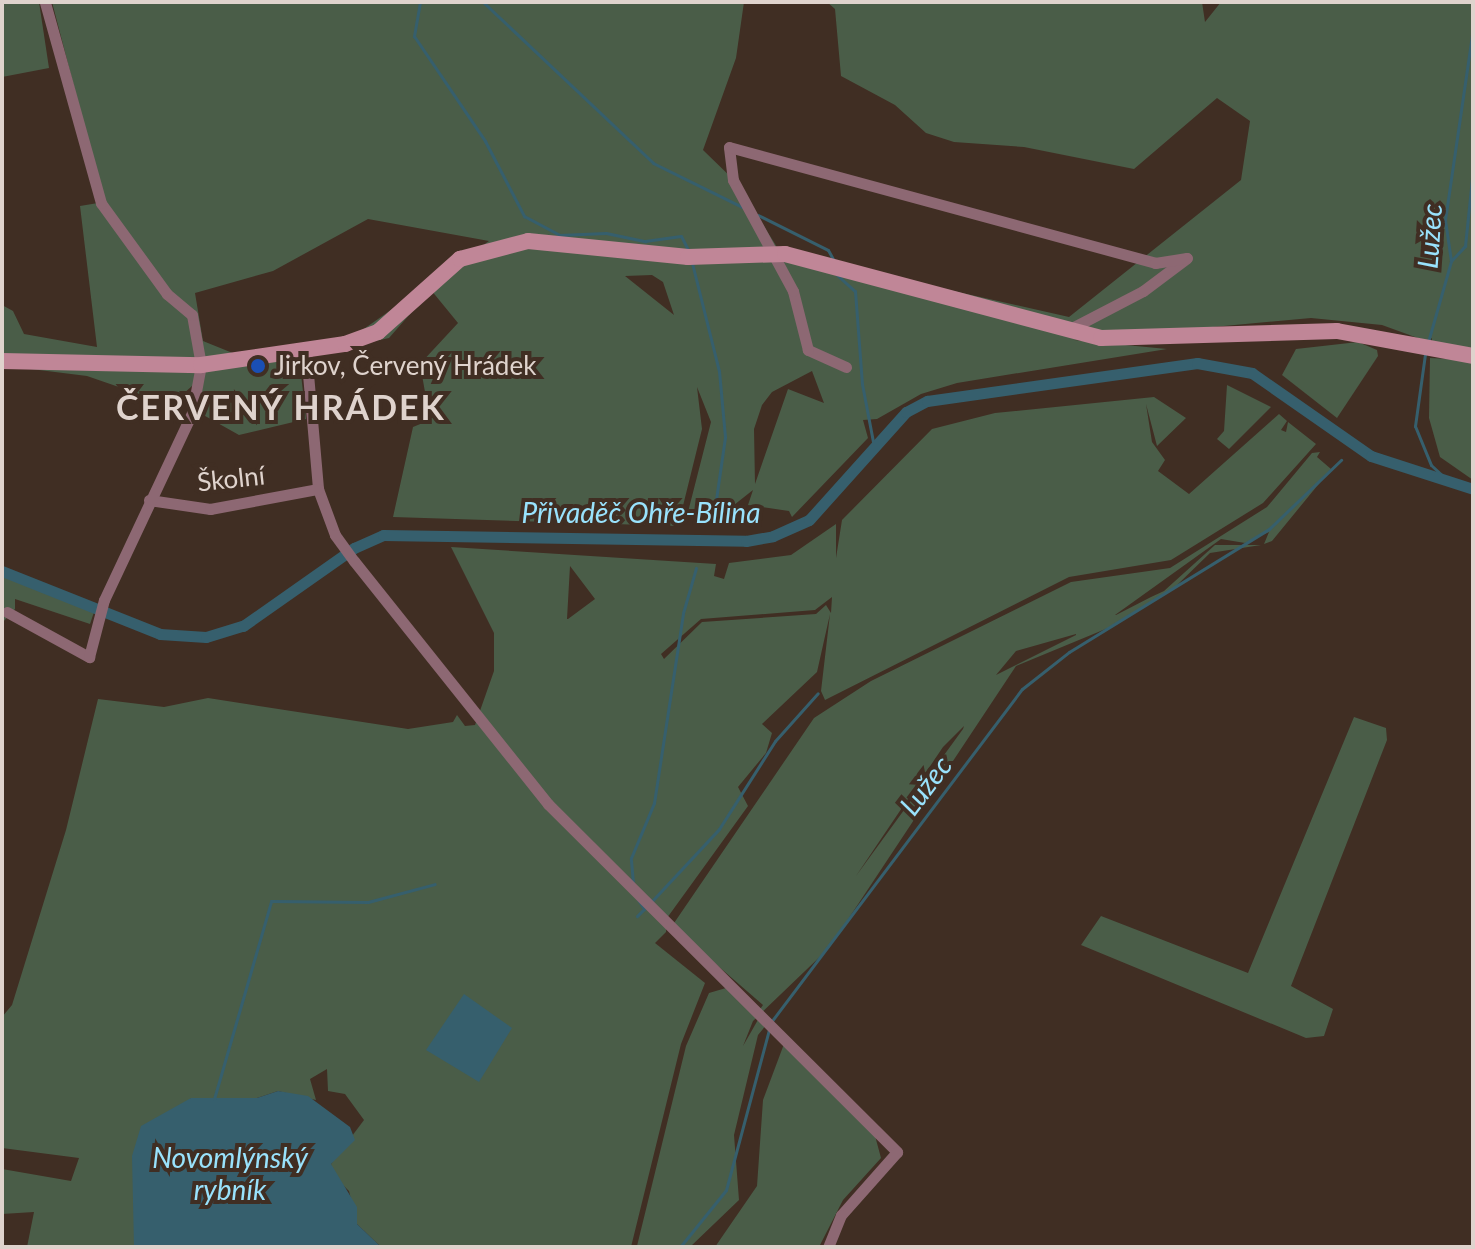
<!DOCTYPE html>
<html>
<head>
<meta charset="utf-8">
<style>
	body { margin:0 }
	#map { position:relative; width:1475px; height:1249px; overflow:hidden; background:#402e23; font-family:Lato,sans-serif }
	div>[style] { position:absolute }
	[style*='--x'] { left:calc(var(--x)*1px); top:calc(var(--y)*1px); width:calc(var(--w)*1px); rotate:calc(var(--a)*1deg) }
	.green>* { inset:0; background:#4a5d48 }
	.water>* { inset:0; background:#365f6d }
	.stream>* { height:3px; margin:-1.5px; padding:0 1.5px; transform-origin:1.5px; border-radius:1.5px; background:#365f6d }
	.canal>* { height:11px; margin:-5.5px; padding:0 5.5px; transform-origin:5.5px; border-radius:5.5px; background:#365f6d }
	.street>* { height:11px; margin:-5.5px; padding:0 5.5px; transform-origin:5.5px; border-radius:5.5px; background:#8d6873 }
	.secondary>* { height:16px; margin:-8px; padding:0 8px; transform-origin:8px; border-radius:8px; background:#c08697 }
	.dots>* { width:22px; height:22px; translate:-50% -50%; box-sizing:border-box; border:4px solid #402e23; border-radius:50% }
	span { translate:-50% -50%; white-space:nowrap; text-align:center; line-height:1.15; -webkit-text-stroke:8px #402e23; paint-order:stroke }
	.poi-label { font-size:26px; color:#dfd3cd }
	.left { translate:0 -50%; text-align:left }
	.street-label { font-size:26px; color:#dfd3cd }
	.water-label { font-size:28px; color:#99e2fc; font-style:italic }
	.district-label { font-size:34px; color:#dfd3cd; font-weight:700; letter-spacing:2px }
	.frame { position:absolute; inset:0; border:4px solid #dfd3cd; pointer-events:none }
</style>
</head>
<body>
<div id="map">
	<div class="green">
		<div style="clip-path:polygon(2px 2px,39px 2px,49px 68px,2px 77px)"></div>
		<div style="clip-path:polygon(evenodd,52px 2px,744px 2px,736px 58px,703px 150px,737px 183px,780px 252px,1069px 317px,1241px 180px,1250px 121px,1217px 98px,1134px 169px,1024px 147px,954px 142px,926px 133px,895px 105px,841px 76px,835px 9px,827px 2px,1202px 2px,1205px 22px,1221px 2px,1473px 2px,1473px 351px,1431px 346px,1432px 338px,1426px 341px,1382px 325px,1311px 318px,1074px 340px,1167px 349px,957px 383px,921px 394px,877px 419px,863px 420px,868px 438px,792px 517px,789px 511px,748px 505px,753px 490px,734px 505px,688px 512px,711px 422px,697px 387px,702px 429px,678px 526px,393px 517px,413px 427px,430px 420px,420px 364px,458px 323px,431px 290px,389px 338px,278px 363px,300px 365px,306px 419px,239px 435px,198px 412px,203px 376px,171px 405px,87px 376px,23px 368px,2px 354px,2px 305px,13px 311px,24px 334px,97px 347px,80px 206px,104px 202px,52px 2px,368px 219px,489px 241px,351px 338px,240px 356px,203px 341px,195px 293px,273px 271px,368px 219px,52px 2px,652px 275px,663px 282px,674px 315px,625px 276px,652px 275px,52px 2px,812px 371px,824px 403px,788px 389px,755px 484px,754px 429px,762px 405px,772px 392px,812px 371px)"></div>
		<div style="clip-path:polygon(1358px 342px,1377px 350px,1378px 356px,1337px 418px,1282px 375px,1296px 349px)"></div>
		<div style="clip-path:polygon(1430px 358px,1473px 360px,1473px 480px,1440px 457px,1429px 418px)"></div>
		<div style="clip-path:polygon(1227px 385px,1271px 407px,1229px 449px,1217px 439px,1224px 431px)"></div>
		<div style="clip-path:polygon(evenodd,1154px 397px,1186px 418px,1157px 446px,1146px 404px,1152px 442px,1165px 460px,1158px 471px,1189px 494px,1279px 414px,1287px 421px,1281px 430px,1286px 432px,1288px 422px,1316px 444px,1263px 503px,1171px 560px,1069px 577px,825px 700px,821px 691px,830px 614px,817px 672px,762px 724px,772px 733px,766px 753px,738px 787px,748px 806px,667px 918px,666px 932px,655px 943px,705px 983px,681px 1044px,631px 1247px,381px 1247px,357px 1224px,349px 1191px,334px 1176px,331px 1164px,364px 1120px,345px 1094px,328px 1091px,327px 1069px,310px 1079px,316px 1100px,278px 1091px,257px 1098px,191px 1098px,136px 1219px,134px 1247px,27px 1247px,34px 1212px,2px 1214px,2px 1169px,71px 1181px,79px 1158px,2px 1148px,2px 1017px,12px 1005px,66px 830px,98px 699px,164px 707px,208px 698px,408px 729px,453px 722px,457px 715px,465px 726px,475px 725px,494px 671px,494px 633px,451px 547px,716px 564px,714px 576px,724px 579px,729px 563px,791px 555px,836px 524px,836px 558px,842px 520px,932px 429px,995px 413px,1154px 397px,570px 566px,595px 599px,568px 619px,567px 619px,570px 566px,1154px 397px,832px 597px,831px 613px,826px 605px,816px 614px,702px 622px,664px 659px,661px 654px,701px 619px,815px 610px,832px 597px)"></div>
		<div style="clip-path:polygon(evenodd,1320px 452px,1317px 457px,1331px 469px,1272px 541px,1264px 544px,1269px 532px,1245px 543px,1221px 539px,1115px 615px,1116px 615px,1151px 597px,1164px 591px,1215px 545px,1261px 545px,1210px 553px,1174px 588px,1108px 628px,1016px 666px,829px 948px,753px 1021px,743px 1046px,759px 1018px,767px 1024px,758px 1035px,734px 1135px,739px 1200px,690px 1247px,637px 1246px,686px 1046px,709px 993px,726px 988px,756px 1015px,763px 1005px,672px 926px,814px 718px,871px 681px,1071px 582px,1170px 568px,1267px 507px,1312px 453px,1320px 452px,1076px 634px,1076px 635px,996px 675px,1016px 651px,1076px 634px,1320px 452px,964px 726px,963px 729px,856px 876px,943px 747px,964px 726px)"></div>
		<div style="clip-path:polygon(2px 576px,94px 612px,90px 624px,15px 599px,15px 609px,2px 623px)"></div>
		<div style="clip-path:polygon(1354px 717px,1386px 728px,1387px 740px,1291px 986px,1333px 1009px,1324px 1036px,1306px 1038px,1081px 945px,1101px 916px,1248px 973px)"></div>
		<div style="clip-path:polygon(784px 1044px,874px 1132px,881px 1158px,843px 1200px,819px 1247px,715px 1247px,757px 1186px,763px 1100px)"></div>
	</div>
	<div class="water">
		<div style="clip-path:polygon(464px 994px,512px 1028px,479px 1082px,426px 1050px)"></div>
		<div style="clip-path:polygon(278px 1091px,308px 1096px,350px 1127px,355px 1140px,331px 1164px,357px 1207px,357px 1224px,381px 1247px,134px 1247px,132px 1156px,141px 1126px,191px 1098px,257px 1098px)"></div>
	</div>
	<div class="stream">
		<div style="--x:420;--y:2;--w:35;--a:100"></div>
		<div style="--x:414;--y:36;--w:127;--a:55.9"></div>
		<div style="--x:485;--y:141;--w:85;--a:62.5"></div>
		<div style="--x:524;--y:216;--w:40;--a:28"></div>
		<div style="--x:559;--y:235;--w:47;--a:-2.4"></div>
		<div style="--x:606;--y:233;--w:40;--a:12"></div>
		<div style="--x:645;--y:241;--w:36;--a:-8"></div>
		<div style="--x:681;--y:236;--w:18;--a:63"></div>
		<div style="--x:483;--y:2;--w:234;--a:43.4"></div>
		<div style="--x:653;--y:163;--w:102;--a:26.3"></div>
		<div style="--x:758;--y:215;--w:78;--a:26.6"></div>
		<div style="--x:828;--y:250;--w:13;--a:61"></div>
		<div style="--x:1451;--y:261;--w:21;--a:-47"></div>
		<div style="--x:1465;--y:246;--w:78;--a:-84.1"></div>
		<div style="--x:692;--y:263;--w:111;--a:76"></div>
		<div style="--x:719;--y:371;--w:66;--a:84.8"></div>
		<div style="--x:725;--y:437;--w:77;--a:98.2"></div>
		<div style="--x:837;--y:275;--w:24;--a:42"></div>
		<div style="--x:855;--y:291;--w:93;--a:85.7"></div>
		<div style="--x:862;--y:384;--w:64;--a:79.2"></div>
		<div style="--x:1428;--y:342;--w:84;--a:-74.1"></div>
		<div style="--x:1451;--y:261;--w:41;--a:-98.3"></div>
		<div style="--x:1445;--y:220;--w:195;--a:-81.7"></div>
		<div style="--x:1425;--y:354;--w:73;--a:97.9"></div>
		<div style="--x:1415;--y:426;--w:42;--a:67.7"></div>
		<div style="--x:1431;--y:465;--w:25;--a:43"></div>
		<div style="--x:633;--y:883;--w:25;--a:-95"></div>
		<div style="--x:631;--y:858;--w:60;--a:-67.3"></div>
		<div style="--x:654;--y:803;--w:192;--a:-81.3"></div>
		<div style="--x:683;--y:613;--w:47;--a:-73.9"></div>
		<div style="--x:635;--y:895;--w:17;--a:57"></div>
		<div style="--x:644;--y:909;--w:10;--a:135"></div>
		<div style="--x:651;--y:902;--w:100;--a:-47"></div>
		<div style="--x:719;--y:829;--w:104;--a:-57.5"></div>
		<div style="--x:775;--y:741;--w:64;--a:-48.1"></div>
		<div style="--x:771;--y:1022;--w:417;--a:-53"></div>
		<div style="--x:1022;--y:689;--w:60;--a:-38.2"></div>
		<div style="--x:1069;--y:652;--w:235;--a:-31.6"></div>
		<div style="--x:1269;--y:529;--w:100;--a:-43.8"></div>
		<div style="--x:214;--y:1099;--w:206;--a:-73.9"></div>
		<div style="--x:271;--y:901;--w:97;--a:0.6"></div>
		<div style="--x:368;--y:902;--w:69;--a:-15"></div>
		<div style="--x:680;--y:1247;--w:73;--a:-51.1"></div>
		<div style="--x:726;--y:1190;--w:167;--a:-75"></div>
	</div>
	<div class="canal">
		<div style="--x:2;--y:571;--w:170;--a:21.7"></div>
		<div style="--x:160;--y:634;--w:46;--a:3.7"></div>
		<div style="--x:206;--y:637;--w:39;--a:-17"></div>
		<div style="--x:243;--y:626;--w:136;--a:-35.1"></div>
		<div style="--x:354;--y:548;--w:32;--a:-24"></div>
		<div style="--x:383;--y:535;--w:363;--a:0.9"></div>
		<div style="--x:746;--y:541;--w:27;--a:-10"></div>
		<div style="--x:773;--y:536;--w:39;--a:-24"></div>
		<div style="--x:809;--y:520;--w:145;--a:-48.1"></div>
		<div style="--x:906;--y:412;--w:24;--a:-28"></div>
		<div style="--x:927;--y:401;--w:273;--a:-8"></div>
		<div style="--x:1197;--y:363;--w:56;--a:10.3"></div>
		<div style="--x:1252;--y:373;--w:145;--a:34.9"></div>
		<div style="--x:1371;--y:456;--w:107;--a:17.9"></div>
	</div>
	<div class="street">
		<div style="--x:1070;--y:329;--w:82;--a:-27.5"></div>
		<div style="--x:1143;--y:291;--w:55;--a:-36.9"></div>
		<div style="--x:306;--y:351;--w:139;--a:85"></div>
		<div style="--x:318;--y:489;--w:49;--a:69.7"></div>
		<div style="--x:335;--y:535;--w:32;--a:54"></div>
		<div style="--x:354;--y:561;--w:311;--a:51.4"></div>
		<div style="--x:548;--y:804;--w:493;--a:44.9"></div>
		<div style="--x:897;--y:1152;--w:84;--a:131.6"></div>
		<div style="--x:841;--y:1215;--w:35;--a:112"></div>
		<div style="--x:846;--y:367;--w:42;--a:-155.9"></div>
		<div style="--x:808;--y:350;--w:61;--a:-104.3"></div>
		<div style="--x:793;--y:291;--w:126;--a:-118.4"></div>
		<div style="--x:733;--y:180;--w:33;--a:-97"></div>
		<div style="--x:729;--y:147;--w:442;--a:15.2"></div>
		<div style="--x:1155;--y:263;--w:32;--a:-9"></div>
		<div style="--x:149;--y:500;--w:62;--a:8.4"></div>
		<div style="--x:210;--y:509;--w:110;--a:-10.5"></div>
		<div style="--x:7;--y:612;--w:94;--a:28.8"></div>
		<div style="--x:89;--y:657;--w:59;--a:-75.3"></div>
		<div style="--x:104;--y:600;--w:207;--a:-64.8"></div>
		<div style="--x:192;--y:413;--w:49;--a:-79.4"></div>
		<div style="--x:201;--y:365;--w:51;--a:-100.2"></div>
		<div style="--x:192;--y:315;--w:33;--a:-140"></div>
		<div style="--x:167;--y:294;--w:112;--a:-126"></div>
		<div style="--x:101;--y:203;--w:209;--a:-105.6"></div>
	</div>
	<div class="secondary">
		<div style="--x:2;--y:361;--w:199;--a:1.2"></div>
		<div style="--x:201;--y:365;--w:146;--a:-8.3"></div>
		<div style="--x:345;--y:344;--w:35;--a:-20"></div>
		<div style="--x:378;--y:332;--w:110;--a:-41.7"></div>
		<div style="--x:460;--y:259;--w:70;--a:-14.8"></div>
		<div style="--x:528;--y:241;--w:161;--a:5.7"></div>
		<div style="--x:688;--y:257;--w:97;--a:-1.8"></div>
		<div style="--x:785;--y:254;--w:327;--a:14.9"></div>
		<div style="--x:1101;--y:338;--w:236;--a:-1.7"></div>
		<div style="--x:1337;--y:331;--w:138;--a:10.4"></div>
	</div>
	<div class="dots">
		<div style="left:258px;top:366px;background:#1a4fb4"></div>
	</div>
	<div class="poi-label">
		<span class="left" style="left:274px;top:366px">Jirkov, Červený Hrádek</span>
	</div>
	<div class="street-label">
		<span style="left:231px;top:479px;rotate:-6deg">Školní</span>
	</div>
	<div class="water-label">
		<span style="left:1429px;top:236px;rotate:-86deg">Lužec</span>
		<span style="left:641px;top:512px">Přivaděč Ohře-Bílina</span>
		<span style="left:925px;top:785px;rotate:-53deg">Lužec</span>
		<span style="left:230px;top:1173px">Novomlýnský<br>rybník</span>
	</div>
	<div class="district-label">
		<span style="left:281px;top:407px">ČERVENÝ HRÁDEK</span>
	</div>
	<div class="frame"></div>
</div>
</body>
</html>
